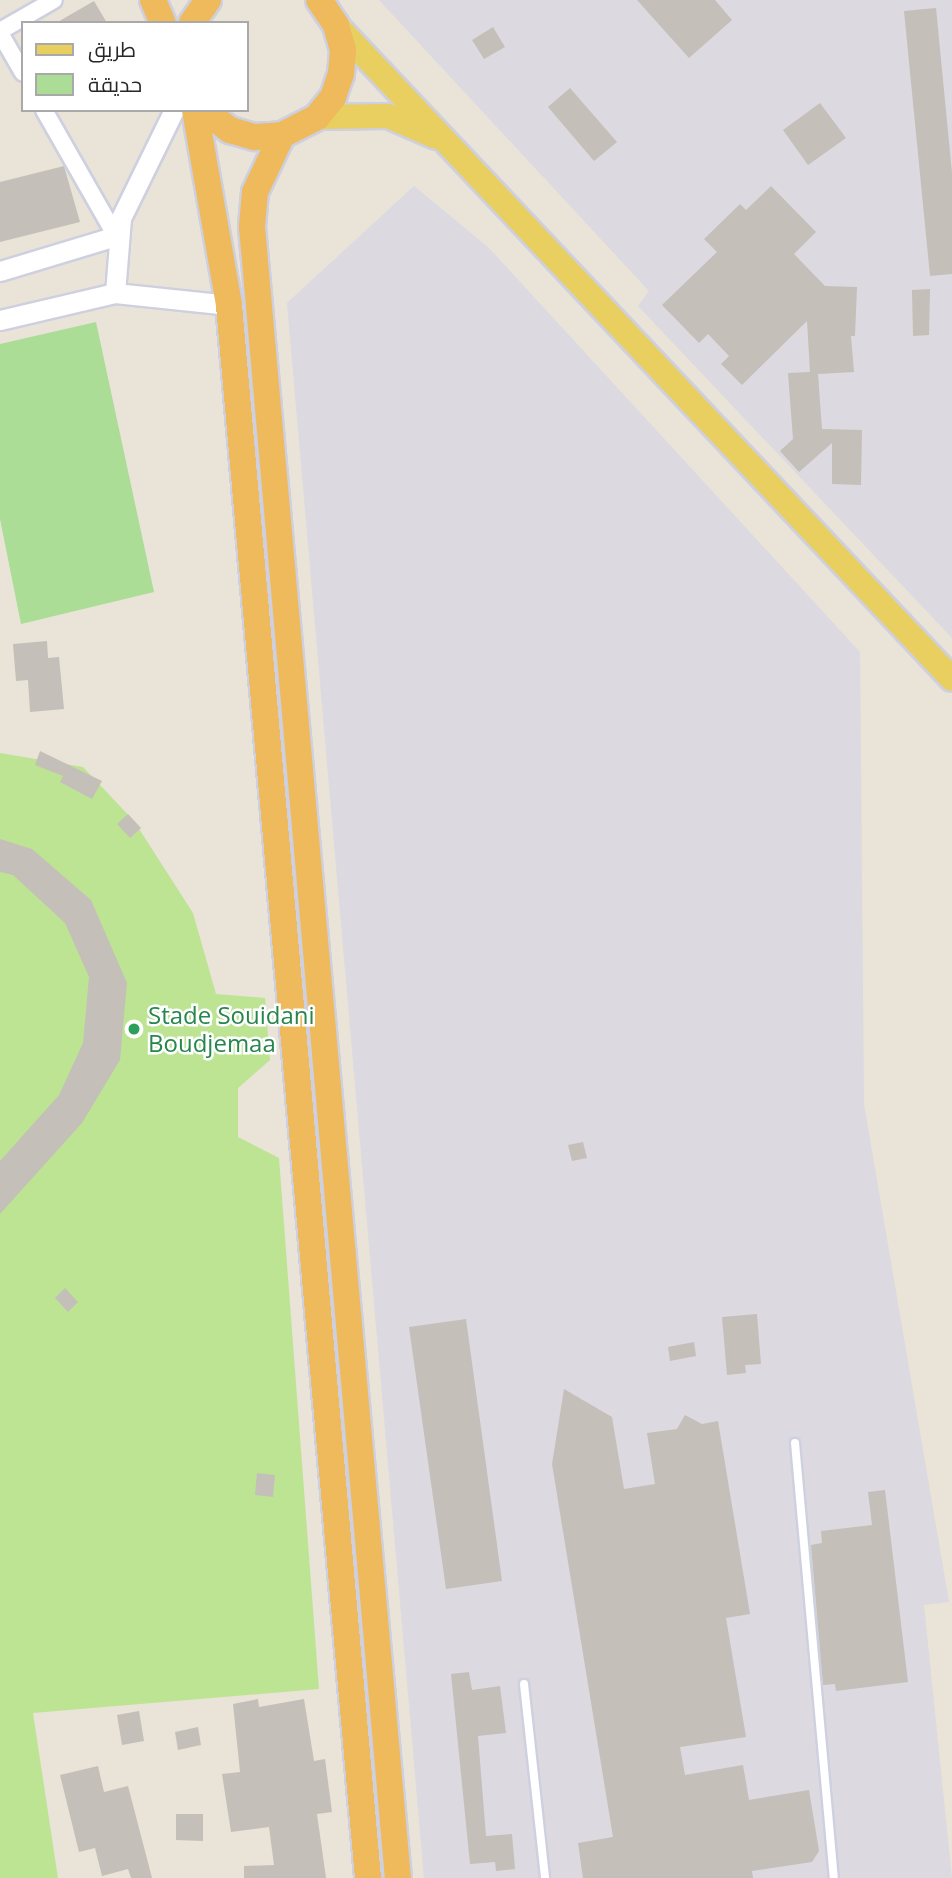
<!DOCTYPE html>
<html>
<head>
<meta charset="utf-8">
<style>
	body { margin:0 }
	#map { position:relative; width:952px; height:1878px; overflow:hidden; background:#e9e3d8; font-family:"Open Sans",Cairo,sans-serif }
	div>[style] { position:absolute }
	[style*='--x'] { left:calc(var(--x)*1px); top:calc(var(--y)*1px); width:calc(var(--w)*1px); rotate:calc(var(--a)*1deg) }
	.industrial>* { inset:0; background:#dcd9e1 }
	.green>* { inset:0; background:#abdd97 }
	.pitch>* { inset:0; background:#bde493 }
	.building>* { inset:0; background:#c4bfb8 }
	.roads { filter:drop-shadow(2px 0 #ced0df) drop-shadow(-2px 0 #ced0df) drop-shadow(0 2px #ced0df) drop-shadow(0 -2px #ced0df) }
	.service>* { height:8px; margin:-4px; padding:0 4px; transform-origin:4px; border-radius:4px; background:#fff }
	.minor>* { height:16px; margin:-8px; padding:0 8px; transform-origin:8px; border-radius:8px; background:#fff }
	.tertiary>* { height:19px; margin:-9.5px; padding:0 9.5px; transform-origin:9.5px; border-radius:9.5px; background:#fff }
	.primary>* { height:24px; margin:-12px; padding:0 12px; transform-origin:12px; border-radius:12px; background:#e8cf5f }
	.trunk>* { height:26px; margin:-13px; padding:0 13px; transform-origin:13px; border-radius:13px; background:#eeba5c }
	.dots>* { width:19px; height:19px; translate:-50% -50%; box-sizing:border-box; border:4px solid #fff; border-radius:50% }
	span { translate:-50% -50%; white-space:nowrap; text-align:center; line-height:1.15; -webkit-text-stroke:5px #fff; paint-order:stroke }
	.leisure-label { font-size:24px; color:#27864d }
	.left { translate:0 -50%; text-align:left }
	.legend { position:absolute; left:21px; top:21px; width:228px; height:91px; box-sizing:border-box; background:#fff; border:2px solid #a9a9a9; margin:0; padding:9px 12px; list-style:none; font-size:21px; color:#272727 }
	.legend li { display:flex; align-items:center; gap:14px; height:35px }
	.legend b { width:35px; border:2px solid #a9a9a9 }
</style>
</head>
<body>
<div id="map">
	<div class="industrial">
		<div style="clip-path:polygon(379px 0,952px 0,952px 638px,638px 306px,649px 291px)"></div>
		<div style="clip-path:polygon(414px 186px,489px 248px,860px 652px,864px 1104px,949px 1602px,924px 1605px,952px 1878px,424px 1878px,287px 303px)"></div>
	</div>
	<div class="green">
		<div style="clip-path:polygon(96px 322px,154px 592px,21px 624px,0 519px,0 344px)"></div>
	</div>
	<div class="pitch">
		<div style="clip-path:polygon(0 753px,83px 767px,134px 821px,193px 913px,216px 994px,265px 998px,270px 1060px,238px 1088px,238px 1137px,279px 1158px,319px 1689px,33px 1713px,58px 1878px,0 1878px)"></div>
	</div>
	<div class="building">
		<div style="clip-path:polygon(637px 0,715px 0,732px 20px,689px 58px)"></div>
		<div style="clip-path:polygon(94px 1px,107px 23px,56px 23px)"></div>
		<div style="clip-path:polygon(936px 8px,952px 173px,952px 274px,930px 276px,904px 11px)"></div>
		<div style="clip-path:polygon(493px 27px,505px 47px,484px 59px,472px 40px)"></div>
		<div style="clip-path:polygon(570px 88px,617px 142px,594px 161px,548px 107px)"></div>
		<div style="clip-path:polygon(820px 103px,846px 138px,808px 165px,783px 130px)"></div>
		<div style="clip-path:polygon(64px 166px,80px 222px,0 242px,0 182px)"></div>
		<div style="clip-path:polygon(771px 186px,816px 232px,794px 254px,825px 286px,857px 287px,855px 336px,851px 336px,854px 372px,818px 374px,822px 429px,862px 430px,861px 485px,832px 484px,832px 443px,799px 472px,780px 451px,793px 439px,788px 373px,810px 372px,807px 321px,742px 385px,721px 364px,729px 356px,708px 334px,699px 343px,662px 305px,717px 252px,704px 239px,740px 204px,746px 210px)"></div>
		<div style="clip-path:polygon(930px 289px,929px 335px,913px 336px,912px 290px)"></div>
		<div style="clip-path:polygon(47px 641px,48px 658px,59px 657px,64px 709px,30px 712px,28px 680px,16px 681px,13px 644px)"></div>
		<div style="clip-path:polygon(40px 751px,102px 781px,92px 799px,60px 782px,63px 776px,35px 765px)"></div>
		<div style="clip-path:polygon(128px 814px,141px 828px,130px 838px,117px 824px)"></div>
		<div style="clip-path:polygon(0 839px,32px 849px,91px 900px,127px 983px,120px 1060px,82px 1123px,0 1214px,0 1161px,59px 1095px,83px 1043px,89px 977px,65px 923px,13px 875px,0 872px)"></div>
		<div style="clip-path:polygon(583px 1142px,587px 1158px,572px 1161px,568px 1145px)"></div>
		<div style="clip-path:polygon(65px 1288px,78px 1302px,68px 1312px,55px 1298px)"></div>
		<div style="clip-path:polygon(757px 1314px,761px 1364px,745px 1365px,746px 1373px,727px 1375px,722px 1317px)"></div>
		<div style="clip-path:polygon(466px 1319px,502px 1581px,446px 1589px,409px 1327px)"></div>
		<div style="clip-path:polygon(694px 1342px,696px 1356px,670px 1361px,668px 1347px)"></div>
		<div style="clip-path:polygon(564px 1389px,612px 1417px,624px 1489px,655px 1484px,647px 1433px,677px 1429px,685px 1415px,702px 1424px,718px 1421px,750px 1614px,726px 1618px,746px 1737px,680px 1747px,685px 1775px,743px 1765px,749px 1800px,809px 1790px,819px 1851px,812px 1862px,752px 1871px,753px 1878px,583px 1878px,578px 1843px,613px 1837px,552px 1464px)"></div>
		<div style="clip-path:polygon(257px 1473px,275px 1475px,273px 1497px,255px 1495px)"></div>
		<div style="clip-path:polygon(885px 1490px,908px 1682px,836px 1691px,835px 1684px,823px 1685px,811px 1545px,822px 1543px,821px 1531px,872px 1525px,868px 1492px)"></div>
		<div style="clip-path:polygon(469px 1672px,472px 1690px,500px 1686px,506px 1733px,478px 1736px,486px 1836px,512px 1834px,515px 1869px,496px 1871px,495px 1862px,470px 1864px,451px 1674px)"></div>
		<div style="clip-path:polygon(258px 1699px,259px 1707px,304px 1699px,314px 1761px,325px 1759px,332px 1812px,317px 1814px,326px 1878px,244px 1878px,244px 1866px,274px 1865px,269px 1827px,231px 1832px,222px 1774px,240px 1772px,233px 1704px)"></div>
		<div style="clip-path:polygon(139px 1711px,144px 1741px,122px 1745px,117px 1715px)"></div>
		<div style="clip-path:polygon(198px 1727px,201px 1745px,178px 1750px,175px 1732px)"></div>
		<div style="clip-path:polygon(98px 1766px,104px 1792px,128px 1786px,152px 1878px,131px 1878px,128px 1869px,102px 1876px,95px 1848px,79px 1852px,60px 1775px)"></div>
		<div style="clip-path:polygon(176px 1814px,203px 1814px,203px 1841px,176px 1840px)"></div>
	</div>
	<div class="roads">
		<div class="service">
			<div style="--x:795;--y:1443;--w:437;--a:84.9"></div>
			<div style="--x:524;--y:1684;--w:195;--a:83.8"></div>
		</div>
		<div class="minor">
			<div style="--x:0;--y:31;--w:62;--a:-29.9"></div>
			<div style="--x:0;--y:33;--w:46;--a:60.1"></div>
			<div style="--x:44;--y:110;--w:145;--a:60.3"></div>
		</div>
		<div class="tertiary">
			<div style="--x:0;--y:271;--w:121;--a:-16.8"></div>
			<div style="--x:115;--y:293;--w:75;--a:-85.4"></div>
			<div style="--x:121;--y:218;--w:120;--a:-63.9"></div>
			<div style="--x:0;--y:320;--w:118;--a:-13.2"></div>
			<div style="--x:115;--y:293;--w:115;--a:6"></div>
		</div>
		<div class="primary">
			<div style="--x:336;--y:25;--w:898;--a:46.71"></div>
			<div style="--x:317;--y:117;--w:71;--a:-0.8"></div>
			<div style="--x:388;--y:116;--w:52;--a:23.6"></div>
		</div>
		<div class="trunk">
			<div style="--x:153;--y:0;--w:25;--a:67"></div>
			<div style="--x:192;--y:23;--w:28;--a:-55"></div>
			<div style="--x:195;--y:110;--w:198;--a:80.1"></div>
			<div style="--x:229;--y:305;--w:1579;--a:84.95"></div>
			<div style="--x:204;--y:110;--w:33;--a:38"></div>
			<div style="--x:230;--y:130;--w:26;--a:16"></div>
			<div style="--x:255;--y:137;--w:27;--a:-4"></div>
			<div style="--x:282;--y:135;--w:39;--a:-27"></div>
			<div style="--x:317;--y:117;--w:26;--a:-51"></div>
			<div style="--x:333;--y:97;--w:24;--a:-71"></div>
			<div style="--x:341;--y:74;--w:24;--a:-85"></div>
			<div style="--x:343;--y:50;--w:26;--a:-106"></div>
			<div style="--x:336;--y:25;--w:30;--a:-124"></div>
			<div style="--x:282;--y:135;--w:63;--a:115.3"></div>
			<div style="--x:255;--y:192;--w:35;--a:95"></div>
			<div style="--x:252;--y:227;--w:1657;--a:84.95"></div>
		</div>
	</div>
	<div class="dots">
		<div style="left:134px;top:1029px;background:#2e9e5b"></div>
	</div>
	<div class="leisure-label">
		<span class="left" style="left:148px;top:1029px">Stade Souidani<br>Boudjemaa</span>
	</div>
	<ul class="legend">
	<li><b style="height:9px;background:#e8cf5f"></b>طريق</li>
	<li><b style="height:19px;background:#abdd97"></b>حديقة</li>
	</ul>
</div>
</body>
</html>
